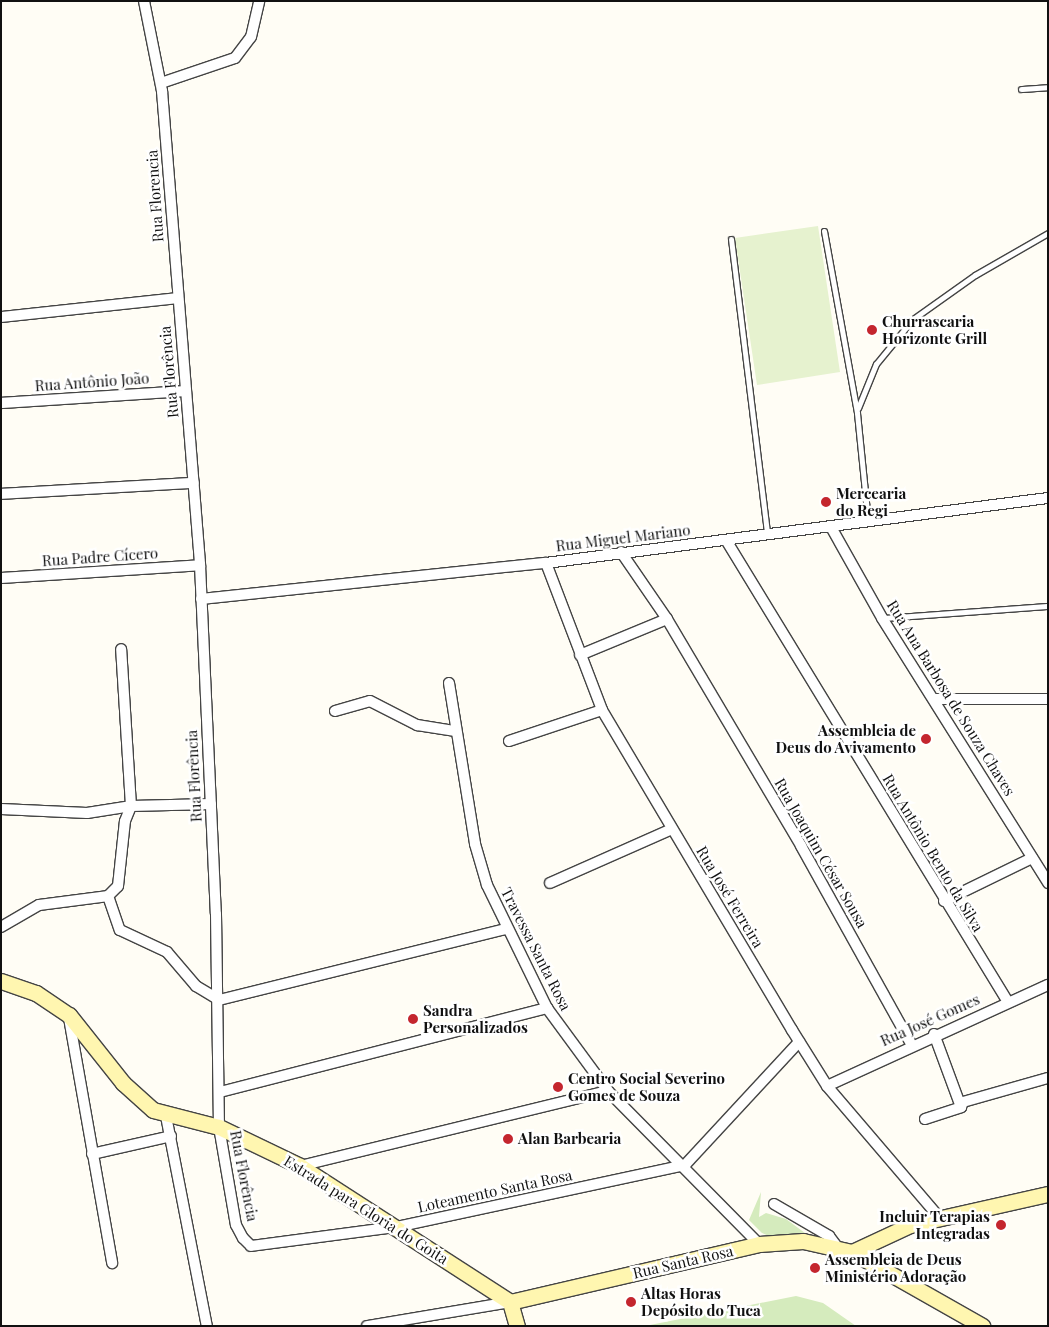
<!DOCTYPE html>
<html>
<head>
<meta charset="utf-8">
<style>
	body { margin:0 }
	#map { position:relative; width:1049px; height:1327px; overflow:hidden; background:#fffdf5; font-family:"Playfair Display",serif }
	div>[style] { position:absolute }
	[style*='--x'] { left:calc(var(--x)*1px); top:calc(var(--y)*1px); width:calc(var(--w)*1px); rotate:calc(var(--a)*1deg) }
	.green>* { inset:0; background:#d5ebbd }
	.pitch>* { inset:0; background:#e6f2cf }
	.roads { filter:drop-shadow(1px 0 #444) drop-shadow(-1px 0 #444) drop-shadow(0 1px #444) drop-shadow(0 -1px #444) }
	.lane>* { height:5px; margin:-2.5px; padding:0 2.5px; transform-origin:2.5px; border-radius:2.5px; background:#fff }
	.street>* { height:10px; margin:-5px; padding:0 5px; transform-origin:5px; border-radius:5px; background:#fff }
	.secondary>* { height:15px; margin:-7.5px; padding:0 7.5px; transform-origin:7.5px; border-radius:7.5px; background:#fff6b0 }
	.dots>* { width:14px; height:14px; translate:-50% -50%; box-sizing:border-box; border:2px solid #fff; border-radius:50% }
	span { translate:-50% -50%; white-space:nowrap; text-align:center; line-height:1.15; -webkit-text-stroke:5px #fff; paint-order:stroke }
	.street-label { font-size:15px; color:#111 }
	.poi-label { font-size:15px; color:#111; font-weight:700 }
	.left { translate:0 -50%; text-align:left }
	.right { translate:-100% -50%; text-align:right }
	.frame { position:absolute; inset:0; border:2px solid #111; pointer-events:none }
</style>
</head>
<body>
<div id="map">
	<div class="green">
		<div style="clip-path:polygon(761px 1192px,759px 1217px,766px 1213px,786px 1219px,809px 1236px,776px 1239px,762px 1233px,749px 1220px)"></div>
		<div style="clip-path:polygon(796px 1296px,823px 1303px,856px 1326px,645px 1326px)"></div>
	</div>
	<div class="pitch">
		<div style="clip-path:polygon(818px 226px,840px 372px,757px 385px,735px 238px)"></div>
	</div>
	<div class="roads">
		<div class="lane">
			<div style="--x:1021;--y:89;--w:27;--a:-4"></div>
			<div style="--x:824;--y:231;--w:185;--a:79.7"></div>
			<div style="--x:857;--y:413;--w:110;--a:84.2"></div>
			<div style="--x:731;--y:239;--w:296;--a:83"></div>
			<div style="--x:858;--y:408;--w:48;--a:-67.8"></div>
			<div style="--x:876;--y:364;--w:58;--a:-50.6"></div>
			<div style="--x:913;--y:319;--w:76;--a:-35.4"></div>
			<div style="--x:975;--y:275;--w:84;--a:-29.9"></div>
			<div style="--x:883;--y:618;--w:165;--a:-4.2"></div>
		</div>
		<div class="street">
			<div style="--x:144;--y:1;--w:92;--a:78.7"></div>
			<div style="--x:162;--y:91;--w:476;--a:85.4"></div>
			<div style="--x:200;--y:565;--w:349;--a:87.4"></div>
			<div style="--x:216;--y:914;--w:213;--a:89.2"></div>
			<div style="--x:219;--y:1127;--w:99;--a:80.2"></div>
			<div style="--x:236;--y:1225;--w:15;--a:62"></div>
			<div style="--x:243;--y:1238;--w:11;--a:45"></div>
			<div style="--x:251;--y:1246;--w:146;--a:-7.5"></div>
			<div style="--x:396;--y:1227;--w:296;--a:-12.1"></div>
			<div style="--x:685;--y:1165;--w:168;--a:-47.2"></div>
			<div style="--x:161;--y:83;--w:78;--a:-18.7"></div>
			<div style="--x:235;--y:58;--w:26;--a:-53"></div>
			<div style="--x:251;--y:37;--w:37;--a:-77"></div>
			<div style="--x:1;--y:317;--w:178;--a:-6.1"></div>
			<div style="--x:1;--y:403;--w:184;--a:-3.7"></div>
			<div style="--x:1;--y:494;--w:193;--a:-3.3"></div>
			<div style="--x:831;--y:527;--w:104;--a:60.7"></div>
			<div style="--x:882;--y:618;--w:313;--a:57.9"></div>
			<div style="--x:726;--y:540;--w:541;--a:58.6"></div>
			<div style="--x:621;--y:552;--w:81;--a:55.5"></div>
			<div style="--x:667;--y:619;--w:264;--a:59.4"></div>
			<div style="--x:801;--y:846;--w:227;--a:60.9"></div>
			<div style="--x:546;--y:563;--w:157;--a:69.1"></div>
			<div style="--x:602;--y:710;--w:372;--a:59.3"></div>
			<div style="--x:792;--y:1030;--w:66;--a:58"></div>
			<div style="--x:827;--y:1086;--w:172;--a:49.5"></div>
			<div style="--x:1;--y:578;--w:199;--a:-3.7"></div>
			<div style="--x:201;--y:599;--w:347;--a:-6"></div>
			<div style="--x:546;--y:563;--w:506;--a:-7.38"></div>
			<div style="--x:580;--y:655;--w:94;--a:-22.5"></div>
			<div style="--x:449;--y:683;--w:163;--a:80.8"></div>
			<div style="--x:475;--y:844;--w:43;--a:73.7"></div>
			<div style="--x:487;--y:885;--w:137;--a:64"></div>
			<div style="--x:547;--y:1008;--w:103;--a:53.7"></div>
			<div style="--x:608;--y:1091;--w:215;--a:45.4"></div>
			<div style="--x:934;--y:699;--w:114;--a:0"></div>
			<div style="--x:335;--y:711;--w:36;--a:-16"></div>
			<div style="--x:370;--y:701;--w:53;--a:27.1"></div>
			<div style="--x:417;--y:725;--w:39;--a:9"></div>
			<div style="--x:509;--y:741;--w:98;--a:-18.4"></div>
			<div style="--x:1;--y:809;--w:86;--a:2.7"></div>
			<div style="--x:87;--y:813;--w:45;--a:-9"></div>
			<div style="--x:131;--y:806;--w:157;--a:-93.6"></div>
			<div style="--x:550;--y:883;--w:133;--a:-23.9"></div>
			<div style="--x:108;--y:896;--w:36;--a:71"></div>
			<div style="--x:120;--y:930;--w:52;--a:25.1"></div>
			<div style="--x:167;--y:952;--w:45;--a:49.5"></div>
			<div style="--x:196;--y:986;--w:27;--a:31"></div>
			<div style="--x:219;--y:1000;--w:295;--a:-13.9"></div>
			<div style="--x:944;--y:901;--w:98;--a:-26"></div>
			<div style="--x:1;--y:927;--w:44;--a:-30.1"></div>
			<div style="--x:39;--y:905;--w:70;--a:-7.4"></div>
			<div style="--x:108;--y:896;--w:14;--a:-45"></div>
			<div style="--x:118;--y:886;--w:65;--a:-83.9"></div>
			<div style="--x:125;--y:821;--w:16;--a:-68"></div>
			<div style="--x:131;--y:806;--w:80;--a:-1.4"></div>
			<div style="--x:69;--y:1018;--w:249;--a:80"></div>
			<div style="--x:934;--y:1034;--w:78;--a:69.7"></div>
			<div style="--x:827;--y:1086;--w:243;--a:-24.6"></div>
			<div style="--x:220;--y:1092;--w:338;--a:-14.4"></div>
			<div style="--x:166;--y:1116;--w:214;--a:79"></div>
			<div style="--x:925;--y:1119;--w:38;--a:-18"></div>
			<div style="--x:961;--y:1107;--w:5;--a:-68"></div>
			<div style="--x:963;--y:1102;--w:88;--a:-15.8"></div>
			<div style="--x:92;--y:1154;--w:81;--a:-12.8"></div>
			<div style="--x:300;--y:1166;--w:317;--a:-13.7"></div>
			<div style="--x:774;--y:1204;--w:64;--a:30.2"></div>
			<div style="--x:829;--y:1236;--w:15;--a:53"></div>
			<div style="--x:367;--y:1326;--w:145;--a:-9.5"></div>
		</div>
		<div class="secondary">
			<div style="--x:1;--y:981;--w:37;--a:19"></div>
			<div style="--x:36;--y:993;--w:40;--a:34"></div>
			<div style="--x:69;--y:1015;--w:87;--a:51.5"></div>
			<div style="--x:123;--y:1083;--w:40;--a:42"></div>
			<div style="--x:153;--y:1110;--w:68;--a:14.4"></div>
			<div style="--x:219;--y:1127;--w:90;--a:25.7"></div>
			<div style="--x:300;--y:1166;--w:250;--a:32.9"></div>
			<div style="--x:852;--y:1252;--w:64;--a:-25"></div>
			<div style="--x:910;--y:1225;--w:141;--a:-12.7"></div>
			<div style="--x:510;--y:1302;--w:256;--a:-13.1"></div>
			<div style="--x:759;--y:1244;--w:44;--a:-3.9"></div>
			<div style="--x:803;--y:1241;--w:50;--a:12.7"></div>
			<div style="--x:852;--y:1252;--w:150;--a:29.6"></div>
			<div style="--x:510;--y:1302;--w:25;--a:74"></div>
		</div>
	</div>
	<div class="dots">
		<div style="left:872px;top:330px;background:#c4262e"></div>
		<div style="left:826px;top:502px;background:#c4262e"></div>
		<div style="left:926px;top:739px;background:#c4262e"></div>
		<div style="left:413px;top:1019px;background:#c4262e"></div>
		<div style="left:558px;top:1087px;background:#c4262e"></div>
		<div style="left:508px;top:1139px;background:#c4262e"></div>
		<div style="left:1001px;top:1225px;background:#c4262e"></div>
		<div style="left:815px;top:1268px;background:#c4262e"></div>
		<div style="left:631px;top:1302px;background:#c4262e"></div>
	</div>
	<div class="street-label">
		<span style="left:155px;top:196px;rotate:-94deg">Rua Florencia</span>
		<span style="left:169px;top:372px;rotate:-95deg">Rua Florência</span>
		<span style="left:92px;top:382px;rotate:-4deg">Rua Antônio João</span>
		<span style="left:623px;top:538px;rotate:-7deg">Rua Miguel Mariano</span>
		<span style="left:100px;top:557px;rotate:-4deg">Rua Padre Cícero</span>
		<span style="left:951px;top:698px;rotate:58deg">Rua Ana Barbosa de Souza Chaves</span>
		<span style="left:194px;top:776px;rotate:-93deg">Rua Florência</span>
		<span style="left:821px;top:853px;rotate:60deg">Rua Joaquim César Sousa</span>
		<span style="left:933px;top:853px;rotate:59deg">Rua Antônio Bento da Silva</span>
		<span style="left:730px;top:897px;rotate:59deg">Rua José Ferreira</span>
		<span style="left:536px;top:949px;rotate:63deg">Travessa Santa Rosa</span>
		<span style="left:930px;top:1020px;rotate:-24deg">Rua José Gomes</span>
		<span style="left:244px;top:1176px;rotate:79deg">Rua Florência</span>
		<span style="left:495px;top:1191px;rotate:-12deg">Loteamento Santa Rosa</span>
		<span style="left:366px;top:1210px;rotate:32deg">Estrada para Gloria do Goita</span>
		<span style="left:683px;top:1262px;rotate:-13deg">Rua Santa Rosa</span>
	</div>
	<div class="poi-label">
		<span class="left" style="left:882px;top:330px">Churrascaria<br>Horizonte Grill</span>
		<span class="left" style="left:836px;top:502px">Mercearia<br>do Regi</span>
		<span class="right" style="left:916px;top:739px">Assembleia de<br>Deus do Avivamento</span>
		<span class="left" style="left:423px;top:1019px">Sandra<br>Personalizados</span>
		<span class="left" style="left:568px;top:1087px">Centro Social Severino<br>Gomes de Souza</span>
		<span class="left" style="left:518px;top:1139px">Alan Barbearia</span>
		<span class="right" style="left:990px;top:1225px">Incluir Terapias<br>Integradas</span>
		<span class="left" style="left:825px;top:1268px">Assembleia de Deus<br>Ministério Adoração</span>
		<span class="left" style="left:641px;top:1302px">Altas Horas<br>Depósito do Tuca</span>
	</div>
	<div class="frame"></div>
</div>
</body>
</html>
